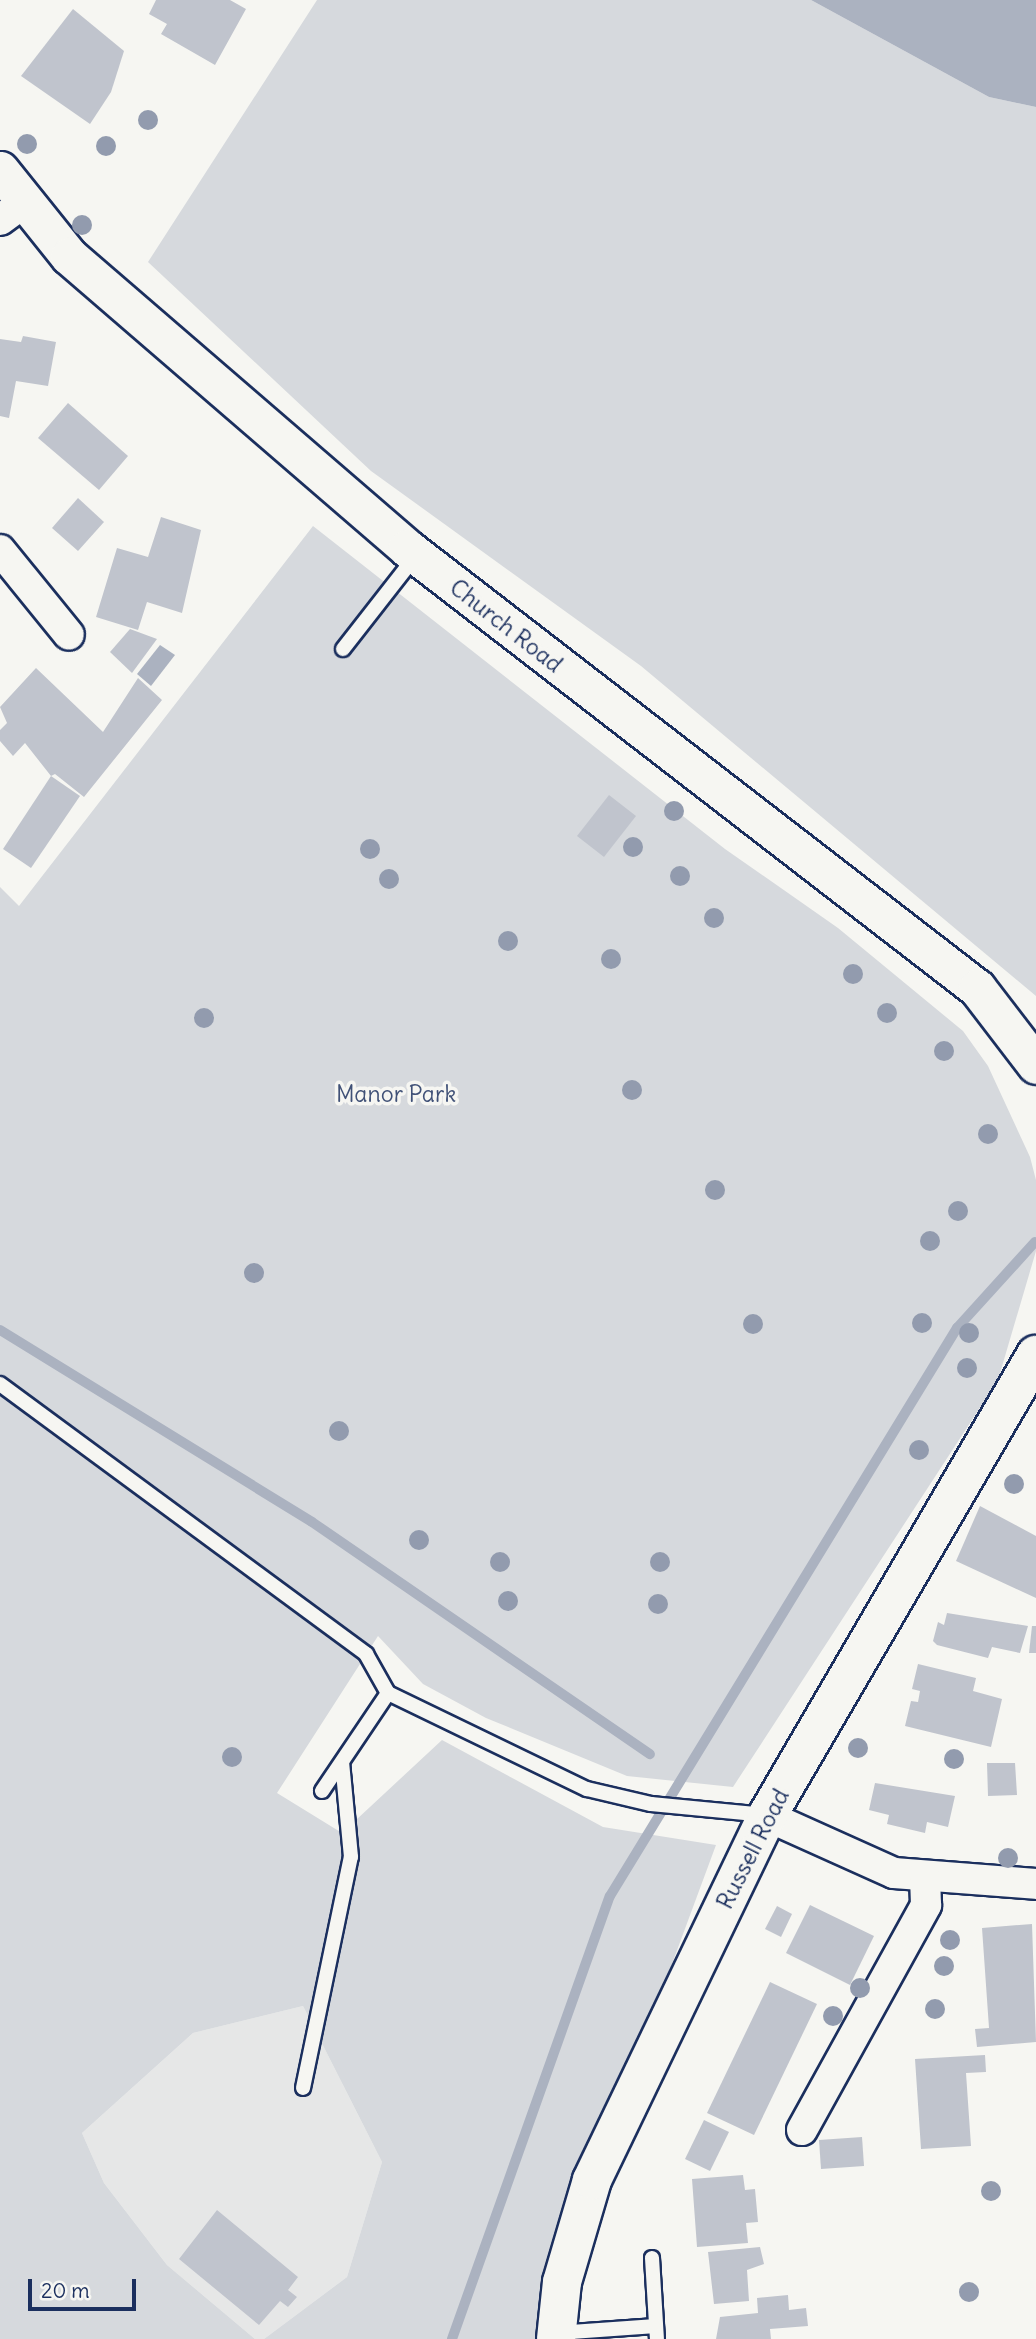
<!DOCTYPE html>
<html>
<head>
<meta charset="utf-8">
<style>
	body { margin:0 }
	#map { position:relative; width:1036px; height:2339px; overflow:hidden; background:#f6f6f2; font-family:Delius,sans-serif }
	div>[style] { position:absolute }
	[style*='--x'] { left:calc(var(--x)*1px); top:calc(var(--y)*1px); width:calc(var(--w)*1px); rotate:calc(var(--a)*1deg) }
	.built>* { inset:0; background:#e6e7e7 }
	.green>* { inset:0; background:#d6d9dd }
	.water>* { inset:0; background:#abb2c0 }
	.stream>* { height:10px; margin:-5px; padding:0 5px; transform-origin:5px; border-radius:5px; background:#abb2c0 }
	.building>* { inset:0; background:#c0c4cd }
	.roads { filter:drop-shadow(2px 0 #1b2f5e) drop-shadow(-2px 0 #1b2f5e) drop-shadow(0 2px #1b2f5e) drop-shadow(0 -2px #1b2f5e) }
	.service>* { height:14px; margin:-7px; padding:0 7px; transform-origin:7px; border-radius:7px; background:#f6f6f2 }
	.minor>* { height:30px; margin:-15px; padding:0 15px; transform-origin:15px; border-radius:15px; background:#f6f6f2 }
	.tertiary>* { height:37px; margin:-18.5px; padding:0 18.5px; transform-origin:18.5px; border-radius:18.5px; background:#f6f6f2 }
	.secondary>* { height:38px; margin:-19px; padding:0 19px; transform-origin:19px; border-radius:19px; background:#f6f6f2 }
	.trees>* { width:20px; height:20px; margin:-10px; border-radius:50%; background:#929bae }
	span { translate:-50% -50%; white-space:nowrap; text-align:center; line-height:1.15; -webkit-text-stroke:7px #f6f6f2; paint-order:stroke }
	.street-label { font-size:23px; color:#1b2f5e }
	.park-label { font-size:23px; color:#405177 }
	.scale { position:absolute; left:28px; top:2279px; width:108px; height:32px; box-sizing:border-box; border:4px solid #1b2f5e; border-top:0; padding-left:9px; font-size:21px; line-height:24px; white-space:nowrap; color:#1b2f5e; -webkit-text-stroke:5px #f6f6f2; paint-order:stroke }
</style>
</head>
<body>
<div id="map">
	<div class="built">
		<div style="clip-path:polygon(303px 2006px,382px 2162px,347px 2277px,264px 2339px,255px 2339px,167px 2265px,104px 2183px,82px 2133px,193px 2033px)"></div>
	</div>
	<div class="green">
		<div style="clip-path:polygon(317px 0,811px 0,989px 97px,1036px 107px,1036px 996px,641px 666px,371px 471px,148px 262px)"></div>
		<div style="clip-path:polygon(313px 526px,725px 849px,838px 928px,963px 1031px,988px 1066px,1030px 1157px,1036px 1180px,1036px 1251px,998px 1380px,733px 1787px,627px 1776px,486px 1718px,423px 1684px,378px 1636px,277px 1793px,342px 1833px,442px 1740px,603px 1827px,716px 1845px,592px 2180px,556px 2339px,264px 2339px,347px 2277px,382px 2162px,303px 2006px,193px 2033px,82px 2133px,104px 2183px,167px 2265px,255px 2339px,0 2339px,0 887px,19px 906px)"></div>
	</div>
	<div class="water">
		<div style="clip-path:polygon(811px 0,1036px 0,1036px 107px,989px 97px)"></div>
		<div style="clip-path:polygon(160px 645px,175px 655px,151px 686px,137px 674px)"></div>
	</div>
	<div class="stream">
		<div style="--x:0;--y:1330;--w:366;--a:31.6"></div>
		<div style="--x:312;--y:1522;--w:410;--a:34.5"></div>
		<div style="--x:452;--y:2339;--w:470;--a:-70.4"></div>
		<div style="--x:610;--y:1896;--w:666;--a:-58.58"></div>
		<div style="--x:957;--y:1328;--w:116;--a:-47.8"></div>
	</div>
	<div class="building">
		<div style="clip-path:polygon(156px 0,230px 0,246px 9px,215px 65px,161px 34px,167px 24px,149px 14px)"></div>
		<div style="clip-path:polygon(73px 9px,124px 51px,111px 92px,90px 124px,21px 76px)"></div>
		<div style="clip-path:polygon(23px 336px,56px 342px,48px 386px,16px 381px,9px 418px,0 416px,0 339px,21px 342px)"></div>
		<div style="clip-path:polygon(68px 403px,128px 456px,99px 490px,38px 438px)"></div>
		<div style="clip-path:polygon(78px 498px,104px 522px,78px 551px,52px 528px)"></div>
		<div style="clip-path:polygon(161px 517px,201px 530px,182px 613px,147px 602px,138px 630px,96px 617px,117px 548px,148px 557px)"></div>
		<div style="clip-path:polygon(130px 629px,157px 639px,132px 673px,110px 652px)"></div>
		<div style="clip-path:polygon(36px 668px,103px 732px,138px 678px,162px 700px,84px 797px,55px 774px,51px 776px,25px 743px,13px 756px,0 741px,0 730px,7px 723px,0 707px)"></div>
		<div style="clip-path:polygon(51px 776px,80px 796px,31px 868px,3px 849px)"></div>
		<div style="clip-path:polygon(609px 795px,636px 816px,604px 857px,577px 836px)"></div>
		<div style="clip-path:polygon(980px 1506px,1036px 1536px,1036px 1598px,956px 1561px)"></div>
		<div style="clip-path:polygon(947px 1613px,1028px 1626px,1020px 1653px,992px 1647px,988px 1658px,937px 1645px,933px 1641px,938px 1622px,944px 1625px)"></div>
		<div style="clip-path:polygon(1032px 1626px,1036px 1626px,1036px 1653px,1029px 1653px)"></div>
		<div style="clip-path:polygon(918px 1664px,976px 1678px,973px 1691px,1002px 1699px,991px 1747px,905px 1726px,911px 1701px,918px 1702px,920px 1691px,912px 1689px)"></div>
		<div style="clip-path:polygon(987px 1763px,1015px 1763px,1017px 1795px,988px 1796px)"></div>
		<div style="clip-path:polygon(875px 1783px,955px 1796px,948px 1827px,927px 1822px,925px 1833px,887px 1824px,889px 1815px,869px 1810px)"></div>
		<div style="clip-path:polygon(810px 1905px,874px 1936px,850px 1985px,786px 1953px)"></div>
		<div style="clip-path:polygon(777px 1906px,792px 1914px,781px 1937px,765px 1929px)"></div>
		<div style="clip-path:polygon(1032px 1924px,1036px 2042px,977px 2047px,975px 2029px,989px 2028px,982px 1928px)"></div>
		<div style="clip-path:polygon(770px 1982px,817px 2004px,754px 2135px,707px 2113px)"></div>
		<div style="clip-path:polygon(985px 2055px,986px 2072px,966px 2073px,971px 2146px,921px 2149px,915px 2059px)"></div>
		<div style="clip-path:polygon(704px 2120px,729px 2132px,710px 2171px,685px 2159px)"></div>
		<div style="clip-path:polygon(862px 2137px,864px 2166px,821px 2169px,819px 2140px)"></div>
		<div style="clip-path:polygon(743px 2175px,745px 2190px,755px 2189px,758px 2222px,746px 2223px,748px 2243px,697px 2247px,692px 2179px)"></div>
		<div style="clip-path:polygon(217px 2210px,298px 2277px,288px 2290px,297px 2297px,288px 2307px,280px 2301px,259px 2325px,179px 2259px)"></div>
		<div style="clip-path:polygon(760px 2247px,764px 2264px,747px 2270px,749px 2301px,714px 2304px,708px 2252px)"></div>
		<div style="clip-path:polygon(788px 2295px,789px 2310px,806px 2308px,808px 2326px,770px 2329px,771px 2339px,716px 2339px,720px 2317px,758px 2313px,757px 2298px)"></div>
	</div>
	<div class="roads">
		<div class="service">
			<div style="--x:343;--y:649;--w:117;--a:-52"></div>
			<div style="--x:0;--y:1384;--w:455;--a:36.4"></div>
			<div style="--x:366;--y:1654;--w:45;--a:60.6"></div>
			<div style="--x:388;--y:1693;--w:221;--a:25.8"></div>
			<div style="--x:587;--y:1789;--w:66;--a:13.2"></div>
			<div style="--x:651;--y:1804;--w:115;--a:5.5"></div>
			<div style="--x:322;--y:1791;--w:118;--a:-56"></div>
			<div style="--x:303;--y:2088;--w:236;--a:-78.3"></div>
			<div style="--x:351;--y:1857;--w:95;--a:-95.4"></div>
			<div style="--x:652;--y:2258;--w:81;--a:86.5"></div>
			<div style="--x:557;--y:2333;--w:99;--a:-4"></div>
		</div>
		<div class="minor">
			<div style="--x:0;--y:220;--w:29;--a:-36"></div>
			<div style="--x:0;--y:550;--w:109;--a:50.9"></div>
			<div style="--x:767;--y:1816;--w:139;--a:24.2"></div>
			<div style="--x:894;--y:1873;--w:142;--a:4.4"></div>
			<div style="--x:802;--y:2130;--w:257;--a:-61.1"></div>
			<div style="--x:926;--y:1905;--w:27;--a:-92"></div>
		</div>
		<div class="tertiary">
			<div style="--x:0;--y:170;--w:110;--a:51.3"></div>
			<div style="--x:69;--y:256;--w:447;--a:40.8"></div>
			<div style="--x:407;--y:548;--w:720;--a:37.67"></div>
			<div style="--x:977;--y:988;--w:97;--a:52.5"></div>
		</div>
		<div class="secondary">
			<div style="--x:556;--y:2339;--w:57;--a:-84"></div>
			<div style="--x:562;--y:2282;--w:106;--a:-73.6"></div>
			<div style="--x:592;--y:2180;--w:404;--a:-64.3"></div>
			<div style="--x:767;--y:1816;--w:534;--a:-59.74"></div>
		</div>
	</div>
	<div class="trees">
		<div style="left:148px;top:120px"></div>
		<div style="left:27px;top:144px"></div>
		<div style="left:106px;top:146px"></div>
		<div style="left:82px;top:225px"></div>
		<div style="left:674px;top:811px"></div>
		<div style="left:633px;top:847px"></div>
		<div style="left:370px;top:849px"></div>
		<div style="left:680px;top:876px"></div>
		<div style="left:389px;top:879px"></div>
		<div style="left:714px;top:918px"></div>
		<div style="left:508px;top:941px"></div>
		<div style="left:611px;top:959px"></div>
		<div style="left:853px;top:974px"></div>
		<div style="left:887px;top:1013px"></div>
		<div style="left:204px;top:1018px"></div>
		<div style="left:944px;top:1051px"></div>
		<div style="left:632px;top:1090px"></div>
		<div style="left:988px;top:1134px"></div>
		<div style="left:715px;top:1190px"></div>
		<div style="left:958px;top:1211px"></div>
		<div style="left:930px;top:1241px"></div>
		<div style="left:254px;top:1273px"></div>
		<div style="left:922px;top:1323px"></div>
		<div style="left:753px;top:1324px"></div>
		<div style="left:969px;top:1333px"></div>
		<div style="left:967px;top:1368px"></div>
		<div style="left:339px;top:1431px"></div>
		<div style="left:919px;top:1450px"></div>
		<div style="left:1014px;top:1484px"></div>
		<div style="left:419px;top:1540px"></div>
		<div style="left:500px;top:1562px"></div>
		<div style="left:660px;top:1562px"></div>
		<div style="left:508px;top:1601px"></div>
		<div style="left:658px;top:1604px"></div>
		<div style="left:858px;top:1748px"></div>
		<div style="left:232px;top:1757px"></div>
		<div style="left:954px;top:1759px"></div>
		<div style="left:1008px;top:1858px"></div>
		<div style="left:950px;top:1940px"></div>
		<div style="left:944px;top:1966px"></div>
		<div style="left:860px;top:1988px"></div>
		<div style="left:935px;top:2009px"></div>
		<div style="left:833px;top:2016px"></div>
		<div style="left:991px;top:2191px"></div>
		<div style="left:969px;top:2292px"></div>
	</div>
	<div class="street-label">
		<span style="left:506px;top:626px;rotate:38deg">Church Road</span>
		<span style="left:753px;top:1849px;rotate:-63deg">Russell Road</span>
	</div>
	<div class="park-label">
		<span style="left:396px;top:1094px">Manor Park</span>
	</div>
	<div class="scale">20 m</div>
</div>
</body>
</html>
